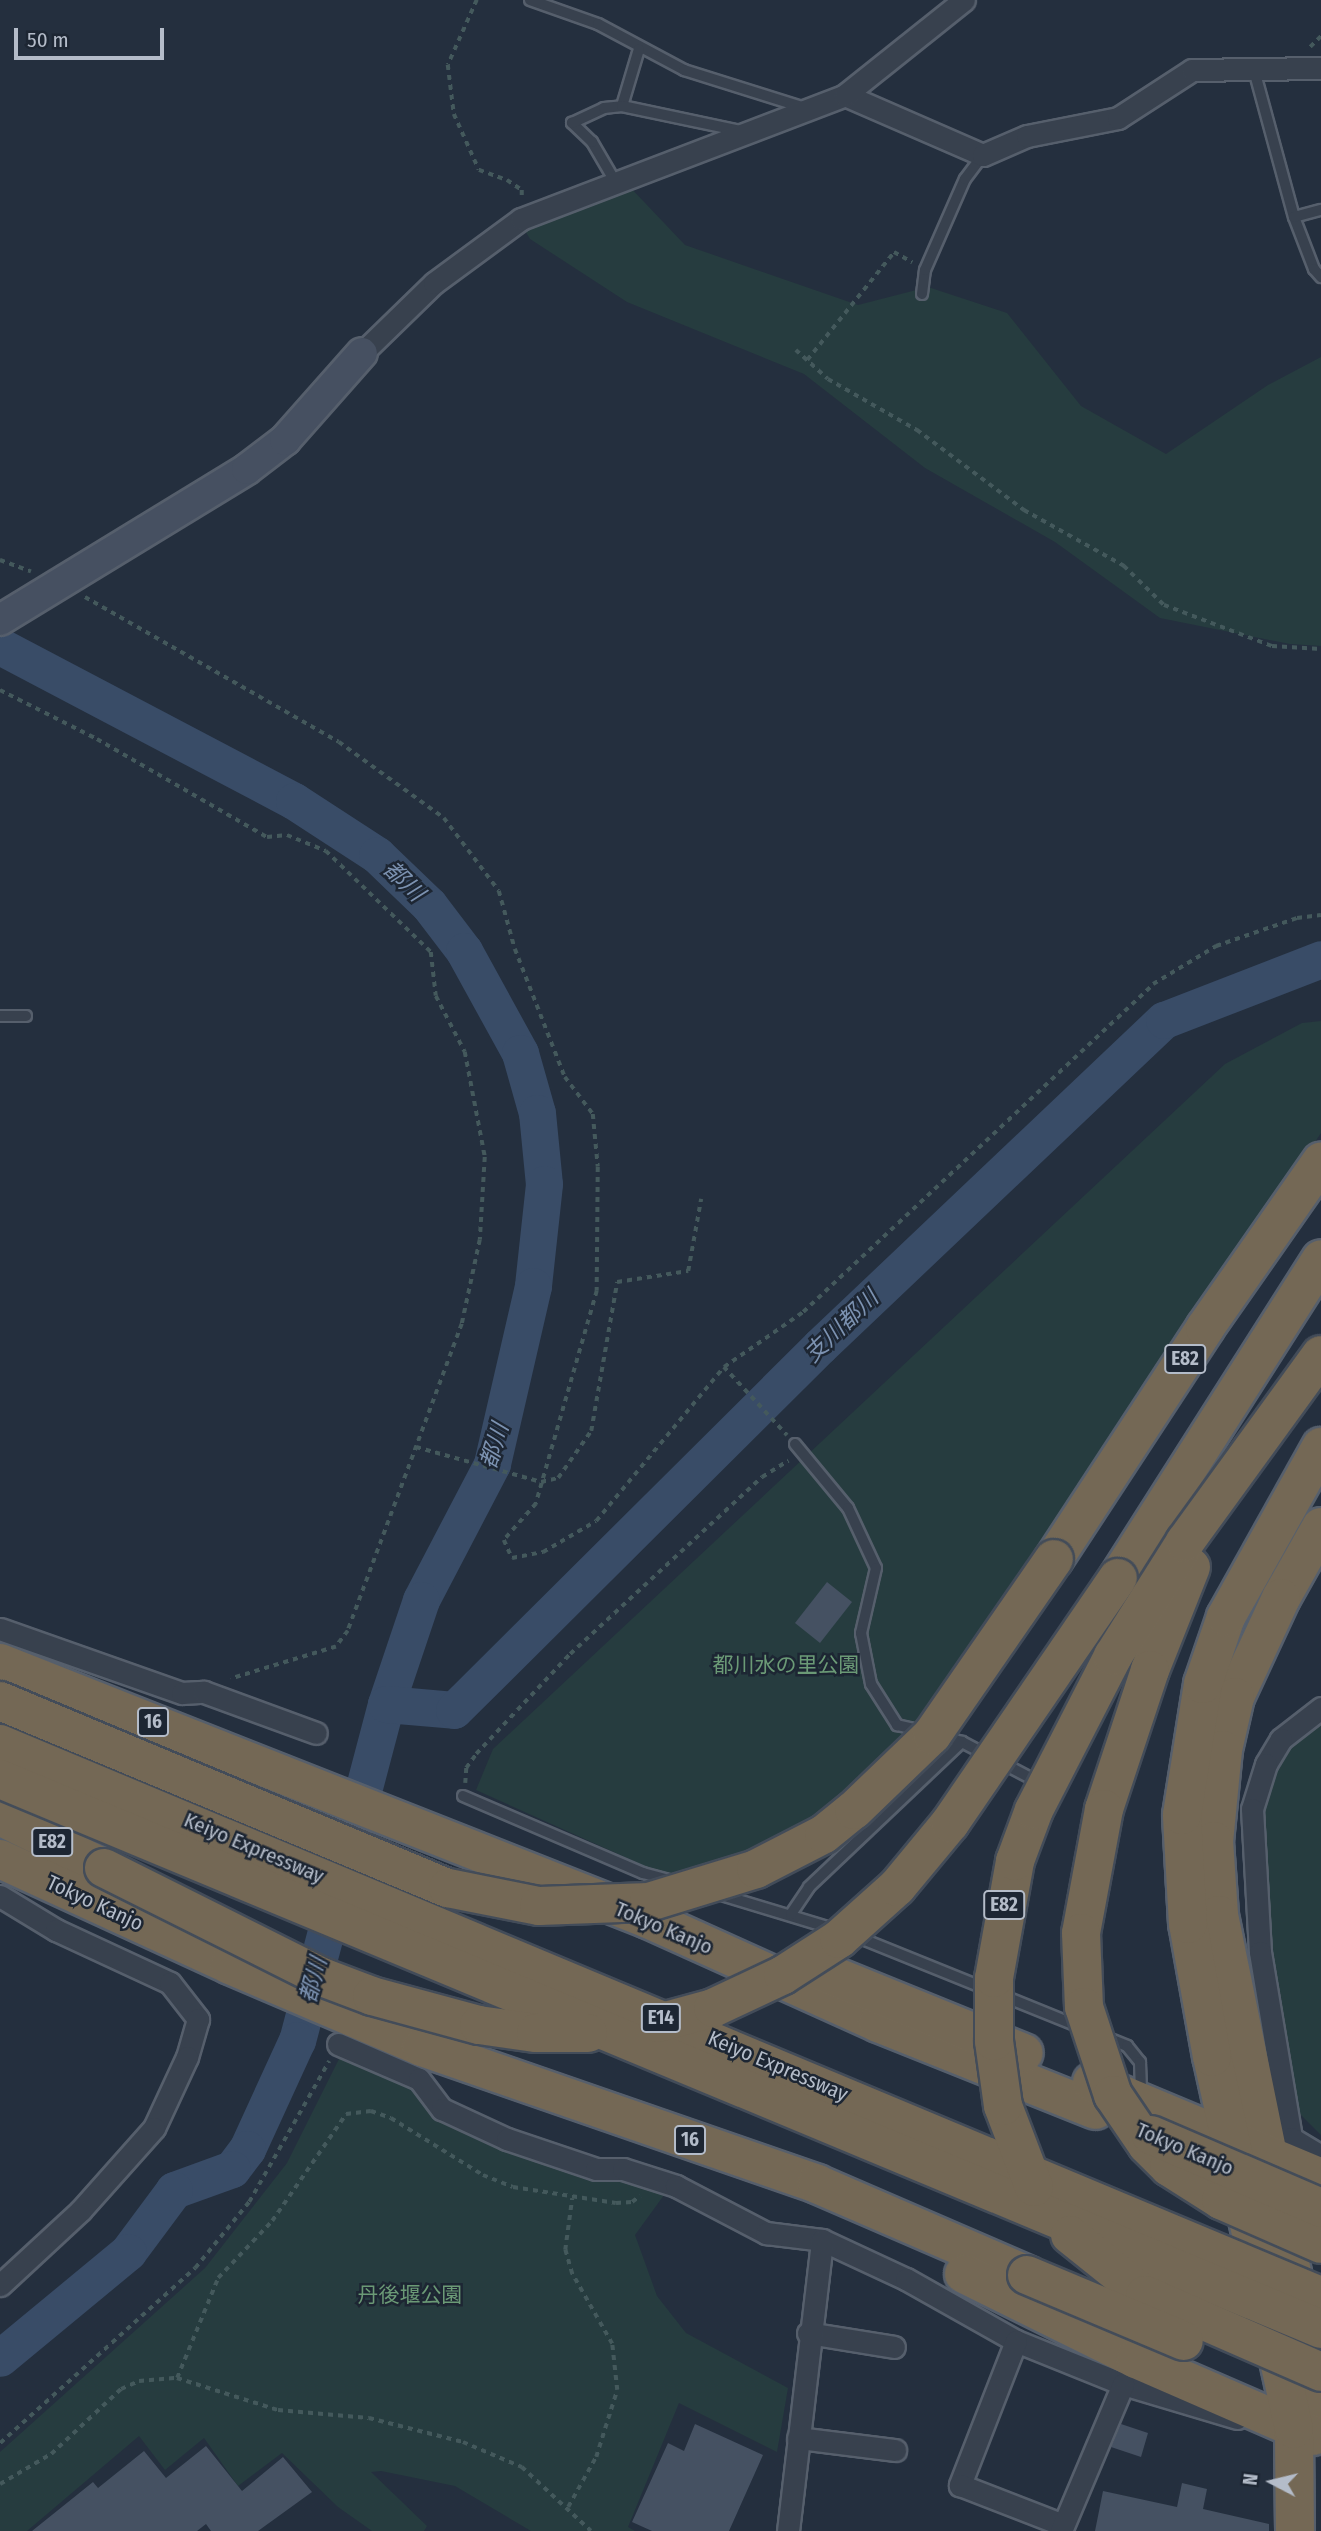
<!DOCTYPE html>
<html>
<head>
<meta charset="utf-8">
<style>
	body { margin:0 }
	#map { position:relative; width:1321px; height:2531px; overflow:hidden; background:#242f3e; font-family:"Fira Sans Condensed","Noto Sans JP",sans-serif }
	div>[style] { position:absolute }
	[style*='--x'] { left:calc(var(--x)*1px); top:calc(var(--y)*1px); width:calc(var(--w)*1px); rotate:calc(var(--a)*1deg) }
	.green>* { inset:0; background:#263c3f }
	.river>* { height:37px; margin:-18.5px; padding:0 18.5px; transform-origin:18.5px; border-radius:18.5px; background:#394c67 }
	.building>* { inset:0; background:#455162 }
	.path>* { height:3.5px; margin-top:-1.75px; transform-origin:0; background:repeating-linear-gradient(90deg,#44595c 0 5px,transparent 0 10px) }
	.roads { filter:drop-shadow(2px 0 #565f6c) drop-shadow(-2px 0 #565f6c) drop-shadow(0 2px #565f6c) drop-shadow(0 -2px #565f6c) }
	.lane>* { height:10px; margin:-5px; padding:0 5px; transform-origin:5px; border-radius:5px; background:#38414e }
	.street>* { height:21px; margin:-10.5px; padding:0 10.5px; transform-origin:10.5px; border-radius:10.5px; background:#38414e }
	.secondary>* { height:30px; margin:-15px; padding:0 15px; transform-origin:15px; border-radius:15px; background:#465061 }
	.highway>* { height:38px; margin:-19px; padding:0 19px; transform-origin:19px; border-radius:19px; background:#746855 }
	.bridges { filter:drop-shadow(2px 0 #434c59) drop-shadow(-2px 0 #434c59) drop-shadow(0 2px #434c59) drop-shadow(0 -2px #434c59) }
	.highway-bridge>* { height:38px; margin:-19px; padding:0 19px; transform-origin:19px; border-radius:19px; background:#746855 }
	span { translate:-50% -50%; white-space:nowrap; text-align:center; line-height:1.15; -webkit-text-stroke:5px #1d2633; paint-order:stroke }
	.shield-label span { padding:2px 5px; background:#1d2633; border:2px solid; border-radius:5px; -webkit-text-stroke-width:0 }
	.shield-label { font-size:19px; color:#b4bcc9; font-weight:700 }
	.park-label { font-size:21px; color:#6b9a76 }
	.street-label { font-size:21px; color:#b4bcc9 }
	.water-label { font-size:23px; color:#7c92b1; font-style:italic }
	.north { position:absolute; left:1237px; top:2447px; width:70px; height:70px; -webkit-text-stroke:5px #1d2633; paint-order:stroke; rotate:277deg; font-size:19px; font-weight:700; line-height:28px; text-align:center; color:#b4bcc9 }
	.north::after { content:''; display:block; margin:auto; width:24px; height:32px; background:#b4bcc9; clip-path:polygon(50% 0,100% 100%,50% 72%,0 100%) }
	.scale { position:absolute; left:14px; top:28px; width:150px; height:32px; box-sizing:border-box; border:4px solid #b4bcc9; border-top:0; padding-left:9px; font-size:21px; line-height:24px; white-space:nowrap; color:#b4bcc9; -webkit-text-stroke:5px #1d2633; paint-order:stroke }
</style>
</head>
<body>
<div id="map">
	<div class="green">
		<div style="clip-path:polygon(627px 184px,685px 245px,858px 305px,928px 287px,1007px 313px,1081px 406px,1166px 454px,1268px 385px,1321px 357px,1321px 646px,1290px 644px,1160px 618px,1055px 542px,925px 468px,804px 374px,627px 302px,530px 239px,514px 212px)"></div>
		<div style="clip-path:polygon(1321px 1021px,1321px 1133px,948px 1691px,888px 1761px,815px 1819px,732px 1859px,667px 1876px,476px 1790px,493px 1749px,1225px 1064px,1302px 1023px)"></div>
		<div style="clip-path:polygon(1321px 1721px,1321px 2135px,1291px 2105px,1265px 1920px,1259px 1818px,1277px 1762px,1292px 1742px)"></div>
		<div style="clip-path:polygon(342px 2053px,419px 2089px,426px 2101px,667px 2191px,635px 2235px,657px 2296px,686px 2333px,788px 2388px,777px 2452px,679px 2403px,628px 2527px,635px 2531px,531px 2531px,455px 2486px,381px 2471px,371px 2472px,427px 2526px,424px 2531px,372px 2531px,338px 2507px,282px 2453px,238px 2486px,204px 2438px,165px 2470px,139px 2436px,27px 2531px,0 2531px,0 2452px,205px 2268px,287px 2163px)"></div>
	</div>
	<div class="river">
		<div style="--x:0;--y:646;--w:332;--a:27.8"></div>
		<div style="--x:294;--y:801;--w:99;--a:33"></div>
		<div style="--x:377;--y:855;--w:72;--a:43.9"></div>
		<div style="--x:429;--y:905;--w:58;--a:52.7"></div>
		<div style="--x:464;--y:951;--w:116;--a:61.2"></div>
		<div style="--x:520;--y:1053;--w:62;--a:74.2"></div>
		<div style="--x:537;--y:1113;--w:71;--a:84.4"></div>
		<div style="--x:544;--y:1184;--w:103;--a:96.2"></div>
		<div style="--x:533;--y:1286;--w:183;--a:103"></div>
		<div style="--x:492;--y:1464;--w:153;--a:117.6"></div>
		<div style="--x:421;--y:1600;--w:110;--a:108.6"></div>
		<div style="--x:386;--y:1704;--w:348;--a:104.8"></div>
		<div style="--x:297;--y:2040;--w:120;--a:114.6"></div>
		<div style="--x:247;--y:2149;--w:25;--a:127"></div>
		<div style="--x:232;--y:2169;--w:62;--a:160.1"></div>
		<div style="--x:174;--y:2190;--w:77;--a:126.6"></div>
		<div style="--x:128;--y:2252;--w:166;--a:140.4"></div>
		<div style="--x:386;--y:1704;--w:68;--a:5"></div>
		<div style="--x:454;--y:1710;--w:516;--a:-44.84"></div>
		<div style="--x:820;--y:1346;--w:474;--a:-43.5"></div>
		<div style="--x:1164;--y:1020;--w:168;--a:-21.2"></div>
	</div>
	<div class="building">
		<div style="clip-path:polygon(827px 1582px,852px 1602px,820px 1643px,795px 1623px)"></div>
		<div style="clip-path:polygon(695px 2424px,763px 2455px,729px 2531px,652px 2531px,632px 2522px,668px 2443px,684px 2451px)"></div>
		<div style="clip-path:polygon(1121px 2424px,1148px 2433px,1141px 2457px,1111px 2447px)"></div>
		<div style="clip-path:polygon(206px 2446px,242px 2491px,283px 2457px,312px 2492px,258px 2531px,211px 2531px,206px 2524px,197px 2531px,32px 2531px,93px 2482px,98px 2488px,144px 2451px,166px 2478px)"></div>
		<div style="clip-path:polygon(1182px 2483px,1207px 2489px,1203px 2509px,1269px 2524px,1269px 2531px,1095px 2531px,1103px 2491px,1177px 2507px)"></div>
	</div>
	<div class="path">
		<div style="--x:477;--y:0;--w:71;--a:114"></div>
		<div style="--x:448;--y:65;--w:49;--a:83"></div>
		<div style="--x:454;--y:114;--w:61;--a:65.9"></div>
		<div style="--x:479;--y:170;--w:30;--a:20"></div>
		<div style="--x:507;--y:180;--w:18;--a:34"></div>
		<div style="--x:522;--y:190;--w:6;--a:90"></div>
		<div style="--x:1310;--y:47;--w:16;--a:-45"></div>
		<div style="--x:796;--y:350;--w:43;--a:42.2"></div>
		<div style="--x:828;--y:379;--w:103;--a:29.8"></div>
		<div style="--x:917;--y:430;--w:134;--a:36.8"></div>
		<div style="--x:1024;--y:510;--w:115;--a:29.2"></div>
		<div style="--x:1124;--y:566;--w:56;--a:44.3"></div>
		<div style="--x:1164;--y:605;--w:116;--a:20.8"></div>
		<div style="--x:1272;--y:646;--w:49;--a:3.5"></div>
		<div style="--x:807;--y:360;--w:139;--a:-51.1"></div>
		<div style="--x:894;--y:252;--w:21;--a:29"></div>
		<div style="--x:0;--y:560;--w:33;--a:20"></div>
		<div style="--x:85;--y:597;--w:292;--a:29.7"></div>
		<div style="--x:339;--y:742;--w:130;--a:35.9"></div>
		<div style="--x:444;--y:818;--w:91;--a:53"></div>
		<div style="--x:499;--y:891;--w:60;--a:74.6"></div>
		<div style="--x:515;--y:949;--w:137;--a:68.7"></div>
		<div style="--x:565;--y:1077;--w:46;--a:52.9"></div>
		<div style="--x:593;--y:1114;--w:53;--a:84.6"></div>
		<div style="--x:598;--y:1167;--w:124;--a:90.5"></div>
		<div style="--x:597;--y:1291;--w:222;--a:106"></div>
		<div style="--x:536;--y:1504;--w:48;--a:131.6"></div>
		<div style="--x:504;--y:1540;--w:20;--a:66"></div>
		<div style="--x:512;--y:1558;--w:32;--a:-11"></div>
		<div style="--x:543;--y:1552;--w:61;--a:-30.3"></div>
		<div style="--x:596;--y:1521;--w:200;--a:-50.3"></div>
		<div style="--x:724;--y:1367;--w:96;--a:-34.8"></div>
		<div style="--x:803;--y:1312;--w:480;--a:-43.1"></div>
		<div style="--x:1153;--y:984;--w:74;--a:-31.1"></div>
		<div style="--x:1216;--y:946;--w:86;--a:-19.1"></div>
		<div style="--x:1297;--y:918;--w:24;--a:-7"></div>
		<div style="--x:0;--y:690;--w:109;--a:26.8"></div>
		<div style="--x:97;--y:739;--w:196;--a:30"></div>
		<div style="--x:267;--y:837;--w:20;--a:-6"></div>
		<div style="--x:287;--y:835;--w:42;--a:22.3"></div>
		<div style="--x:326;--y:851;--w:146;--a:43.9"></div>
		<div style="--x:431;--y:952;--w:44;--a:83.5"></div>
		<div style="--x:436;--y:996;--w:63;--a:62.6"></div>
		<div style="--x:465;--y:1052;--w:107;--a:79.2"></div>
		<div style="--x:485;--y:1157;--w:83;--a:93.4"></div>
		<div style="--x:480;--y:1240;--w:86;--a:102.1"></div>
		<div style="--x:462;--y:1324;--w:327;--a:110.4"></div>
		<div style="--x:348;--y:1631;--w:20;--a:127"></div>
		<div style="--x:336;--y:1647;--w:110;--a:163.1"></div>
		<div style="--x:724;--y:1367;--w:93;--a:47.2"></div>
		<div style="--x:416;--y:1447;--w:130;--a:15.6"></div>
		<div style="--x:541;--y:1482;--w:17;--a:-13"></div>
		<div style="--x:558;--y:1478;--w:57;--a:-54.9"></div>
		<div style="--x:591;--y:1431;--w:151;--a:-80.1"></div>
		<div style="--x:617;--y:1282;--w:72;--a:-8.8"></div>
		<div style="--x:688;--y:1271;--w:73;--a:-79.8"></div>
		<div style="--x:465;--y:1783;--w:15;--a:-86"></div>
		<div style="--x:466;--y:1768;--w:17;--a:-54"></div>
		<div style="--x:476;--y:1754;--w:137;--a:-46.8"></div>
		<div style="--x:570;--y:1654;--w:261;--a:-42.7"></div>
		<div style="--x:762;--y:1477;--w:31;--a:-32"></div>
		<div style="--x:177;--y:2378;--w:108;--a:-67.7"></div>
		<div style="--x:218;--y:2278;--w:79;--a:-46.5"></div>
		<div style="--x:272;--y:2221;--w:130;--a:-55.3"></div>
		<div style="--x:346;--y:2114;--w:25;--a:-7"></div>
		<div style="--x:371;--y:2111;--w:21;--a:19"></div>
		<div style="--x:391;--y:2118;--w:108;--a:31.8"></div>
		<div style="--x:483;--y:2175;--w:32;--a:22"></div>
		<div style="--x:513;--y:2187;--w:104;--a:8.8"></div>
		<div style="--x:616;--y:2203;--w:16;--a:-4"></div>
		<div style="--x:632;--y:2202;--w:10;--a:-37"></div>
		<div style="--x:0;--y:2443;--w:262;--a:-41.9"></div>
		<div style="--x:195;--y:2268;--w:85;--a:-50.7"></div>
		<div style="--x:249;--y:2202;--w:162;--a:-60.4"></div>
		<div style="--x:0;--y:2484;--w:59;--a:-30.5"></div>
		<div style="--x:51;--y:2454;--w:96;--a:-42.9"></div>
		<div style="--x:121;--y:2389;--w:20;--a:-24"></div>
		<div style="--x:139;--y:2381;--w:38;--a:-5"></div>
		<div style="--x:177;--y:2378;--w:106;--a:17.6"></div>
		<div style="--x:278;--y:2410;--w:91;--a:5"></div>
		<div style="--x:369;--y:2418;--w:97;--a:14.3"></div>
		<div style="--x:463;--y:2442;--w:64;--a:23"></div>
		<div style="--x:522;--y:2467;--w:94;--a:42.8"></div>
		<div style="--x:568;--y:2507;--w:57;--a:-60.8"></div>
		<div style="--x:596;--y:2457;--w:70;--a:-72.6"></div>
		<div style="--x:617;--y:2390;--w:46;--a:-96.2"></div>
		<div style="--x:612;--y:2344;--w:81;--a:-119.7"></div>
		<div style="--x:572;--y:2274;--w:25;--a:-106"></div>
		<div style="--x:565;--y:2250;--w:52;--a:-82.3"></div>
	</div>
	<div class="roads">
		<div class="lane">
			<div style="--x:530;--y:0;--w:72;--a:19.4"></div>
			<div style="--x:598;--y:24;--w:98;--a:28.1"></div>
			<div style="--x:684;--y:70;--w:127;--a:17.4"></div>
			<div style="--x:1254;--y:70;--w:152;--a:74.8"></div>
			<div style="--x:1294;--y:217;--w:56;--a:69"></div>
			<div style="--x:1314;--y:269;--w:11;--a:49"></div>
			<div style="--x:622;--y:106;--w:59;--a:-73.4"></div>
			<div style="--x:616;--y:183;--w:48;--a:-120.3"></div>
			<div style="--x:592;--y:142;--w:28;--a:-136"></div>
			<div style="--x:572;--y:123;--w:35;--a:-25"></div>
			<div style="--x:604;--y:108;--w:18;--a:-6"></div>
			<div style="--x:622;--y:106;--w:122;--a:11.9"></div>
			<div style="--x:1294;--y:217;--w:28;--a:-15"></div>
			<div style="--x:922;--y:294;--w:24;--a:-83"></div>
			<div style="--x:925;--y:270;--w:99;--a:-66.3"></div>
			<div style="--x:965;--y:179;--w:30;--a:-53"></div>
			<div style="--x:0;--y:1016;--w:26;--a:0"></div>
			<div style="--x:795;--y:1444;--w:83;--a:50.4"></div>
			<div style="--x:848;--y:1508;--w:66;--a:65"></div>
			<div style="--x:876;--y:1568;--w:67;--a:103"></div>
			<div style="--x:861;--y:1633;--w:52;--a:78.9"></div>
			<div style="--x:871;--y:1684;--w:49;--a:57.6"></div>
			<div style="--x:897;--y:1725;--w:26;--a:13"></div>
			<div style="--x:941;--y:1736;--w:22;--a:16"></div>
			<div style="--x:962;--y:1742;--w:88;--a:27.7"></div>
			<div style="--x:463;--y:1796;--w:196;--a:23.2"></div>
			<div style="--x:643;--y:1873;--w:30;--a:15"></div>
			<div style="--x:718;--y:1894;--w:124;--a:16.8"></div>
			<div style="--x:791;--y:1914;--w:32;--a:-56"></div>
			<div style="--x:809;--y:1887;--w:211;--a:-43.5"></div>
			<div style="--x:855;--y:1936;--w:141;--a:22"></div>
			<div style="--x:1001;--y:1995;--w:85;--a:22.1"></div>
			<div style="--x:1105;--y:2037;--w:24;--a:22"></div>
			<div style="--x:1127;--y:2046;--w:21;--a:51"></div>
			<div style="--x:1140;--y:2062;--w:33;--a:88"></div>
		</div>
		<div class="street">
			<div style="--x:845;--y:95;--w:150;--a:23.5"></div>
			<div style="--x:983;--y:155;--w:48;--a:-23.4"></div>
			<div style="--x:1027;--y:136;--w:93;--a:-11.2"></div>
			<div style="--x:1118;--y:118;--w:88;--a:-33"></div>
			<div style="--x:1192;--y:70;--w:129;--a:-0.9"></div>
			<div style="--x:362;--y:353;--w:100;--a:-44.2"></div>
			<div style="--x:434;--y:283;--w:108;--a:-36.3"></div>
			<div style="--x:521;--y:219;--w:347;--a:-20.9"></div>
			<div style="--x:845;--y:95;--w:152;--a:-38.6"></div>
			<div style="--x:0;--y:1629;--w:193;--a:19.4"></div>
			<div style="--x:182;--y:1693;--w:22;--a:-3"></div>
			<div style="--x:204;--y:1692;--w:119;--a:20.1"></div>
			<div style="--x:1321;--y:1708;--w:51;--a:142.2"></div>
			<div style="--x:1281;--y:1739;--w:29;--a:121"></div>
			<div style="--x:1266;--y:1764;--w:47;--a:107.3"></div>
			<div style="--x:1252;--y:1809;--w:143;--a:86.8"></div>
			<div style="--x:1260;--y:1952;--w:189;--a:80.5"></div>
			<div style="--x:1291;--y:2138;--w:35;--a:31"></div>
			<div style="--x:0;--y:1896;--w:66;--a:31.3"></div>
			<div style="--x:56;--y:1930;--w:126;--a:24.9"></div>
			<div style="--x:170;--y:1983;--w:46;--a:52.1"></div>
			<div style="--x:198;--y:2019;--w:40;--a:106"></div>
			<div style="--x:187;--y:2057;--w:78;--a:114.9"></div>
			<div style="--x:154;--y:2128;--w:111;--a:131.7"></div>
			<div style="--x:80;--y:2211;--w:109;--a:137.2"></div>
			<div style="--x:338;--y:2044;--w:88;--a:23.4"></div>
			<div style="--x:419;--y:2079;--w:38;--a:53"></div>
			<div style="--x:442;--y:2109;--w:72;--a:24.8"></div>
			<div style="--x:507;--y:2139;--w:94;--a:18.6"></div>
			<div style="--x:596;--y:2169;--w:27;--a:0"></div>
			<div style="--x:623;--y:2169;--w:56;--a:17.8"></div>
			<div style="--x:676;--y:2186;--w:102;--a:27.6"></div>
			<div style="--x:766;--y:2233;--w:56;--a:7.1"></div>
			<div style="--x:822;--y:2240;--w:93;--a:24.9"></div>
			<div style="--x:906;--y:2279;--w:126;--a:29.4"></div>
			<div style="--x:1016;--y:2341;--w:115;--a:21.9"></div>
			<div style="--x:1123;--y:2384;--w:119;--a:16.6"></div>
			<div style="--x:808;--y:2333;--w:87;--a:9.2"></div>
			<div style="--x:1016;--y:2341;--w:155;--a:111.3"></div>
			<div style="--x:960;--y:2485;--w:110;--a:21.2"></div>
			<div style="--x:798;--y:2438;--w:98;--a:7.1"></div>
			<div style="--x:788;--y:2531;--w:293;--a:-83.3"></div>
			<div style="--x:1061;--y:2531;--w:160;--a:-67.1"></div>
		</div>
		<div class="secondary">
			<div style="--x:0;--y:620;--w:289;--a:-31.4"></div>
			<div style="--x:247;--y:469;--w:48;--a:-37.3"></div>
			<div style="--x:285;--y:440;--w:116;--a:-48.5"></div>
		</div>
		<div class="highway">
			<div style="--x:1321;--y:1527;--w:81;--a:119.4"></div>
			<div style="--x:1281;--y:1598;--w:109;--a:114.9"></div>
			<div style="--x:1235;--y:1697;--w:54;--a:102.8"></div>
			<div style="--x:1223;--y:1750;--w:91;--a:95.6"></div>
			<div style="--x:1214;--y:1841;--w:74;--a:86.1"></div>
			<div style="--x:1219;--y:1915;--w:509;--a:78.45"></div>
			<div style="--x:1054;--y:1559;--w:276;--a:-56.8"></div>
			<div style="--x:1205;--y:1328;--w:203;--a:-55.1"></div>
			<div style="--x:1118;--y:1578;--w:378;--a:-57.5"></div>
			<div style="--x:0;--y:1663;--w:697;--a:21.56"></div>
			<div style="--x:648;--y:1919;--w:252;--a:24.3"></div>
			<div style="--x:878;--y:2023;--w:234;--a:21.8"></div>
			<div style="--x:0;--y:1816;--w:116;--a:26.6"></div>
			<div style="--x:0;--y:1859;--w:253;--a:24.7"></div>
			<div style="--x:230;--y:1965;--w:209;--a:23.1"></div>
			<div style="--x:422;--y:2047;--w:418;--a:19.1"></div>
			<div style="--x:817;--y:2184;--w:229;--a:23.4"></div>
			<div style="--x:817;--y:1969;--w:223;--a:22.1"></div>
			<div style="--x:1092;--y:2082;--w:248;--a:22.7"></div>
			<div style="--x:964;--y:2274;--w:192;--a:26.3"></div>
			<div style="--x:1136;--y:2359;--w:193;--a:23.5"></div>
			<div style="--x:1295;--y:2531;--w:102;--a:-90.6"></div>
			<div style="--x:1294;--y:2429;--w:381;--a:-102.4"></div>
			<div style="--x:1212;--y:2057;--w:135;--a:-100.2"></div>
			<div style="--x:1188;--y:1924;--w:109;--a:-93.2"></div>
			<div style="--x:1182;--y:1815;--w:133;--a:-80.9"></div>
			<div style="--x:1203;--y:1684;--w:71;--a:-71.1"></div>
			<div style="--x:1226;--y:1617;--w:195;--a:-60.8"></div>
		</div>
	</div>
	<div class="bridges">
		<div class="highway-bridge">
			<div style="--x:1191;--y:1567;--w:111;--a:111.7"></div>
			<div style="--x:1150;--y:1670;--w:146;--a:108.3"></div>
			<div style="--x:1104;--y:1809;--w:126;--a:100.5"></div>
			<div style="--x:1081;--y:1933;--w:74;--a:87.7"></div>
			<div style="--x:1084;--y:2007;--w:93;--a:71.8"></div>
			<div style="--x:1113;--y:2095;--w:60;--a:55.8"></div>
			<div style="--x:1147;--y:2145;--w:31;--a:45"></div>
			<div style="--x:1169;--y:2167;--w:62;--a:32.4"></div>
			<div style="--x:1221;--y:2200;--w:109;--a:23.7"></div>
			<div style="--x:0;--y:1701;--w:485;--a:22.7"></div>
			<div style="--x:448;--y:1888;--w:93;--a:11.2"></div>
			<div style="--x:539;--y:1906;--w:110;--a:-2.1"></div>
			<div style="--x:649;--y:1902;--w:112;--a:-17.1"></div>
			<div style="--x:756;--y:1869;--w:76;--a:-27.2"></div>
			<div style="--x:824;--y:1834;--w:38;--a:-39"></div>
			<div style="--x:854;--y:1810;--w:108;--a:-43.9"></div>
			<div style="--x:932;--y:1735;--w:214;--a:-55.3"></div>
			<div style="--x:0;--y:1744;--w:1432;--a:22.68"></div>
			<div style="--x:0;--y:1779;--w:1431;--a:22.6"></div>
			<div style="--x:104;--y:1868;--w:244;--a:26.6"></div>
			<div style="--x:322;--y:1977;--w:53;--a:20.8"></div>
			<div style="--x:372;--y:1996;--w:111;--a:15.2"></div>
			<div style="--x:479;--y:2025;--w:58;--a:8"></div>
			<div style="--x:536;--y:2033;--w:52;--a:0"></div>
			<div style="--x:658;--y:2023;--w:57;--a:-15.3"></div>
			<div style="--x:713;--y:2008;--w:77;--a:-25.2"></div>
			<div style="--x:783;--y:1975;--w:67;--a:-32.7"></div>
			<div style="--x:839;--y:1939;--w:78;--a:-41.9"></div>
			<div style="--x:897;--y:1887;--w:83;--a:-50.4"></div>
			<div style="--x:950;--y:1823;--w:297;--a:-55.6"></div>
			<div style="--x:1151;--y:2135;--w:185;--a:23.2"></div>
			<div style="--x:1034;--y:2187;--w:87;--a:-110.9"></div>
			<div style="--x:1003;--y:2106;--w:66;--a:-97.9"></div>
			<div style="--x:994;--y:2041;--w:63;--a:-90"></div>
			<div style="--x:994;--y:1978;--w:119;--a:-79.8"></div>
			<div style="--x:1015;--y:1861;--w:54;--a:-69.6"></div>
			<div style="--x:1034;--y:1810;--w:173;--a:-62.8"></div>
			<div style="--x:1113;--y:1656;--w:135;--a:-57.7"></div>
			<div style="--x:1185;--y:1542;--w:231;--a:-54"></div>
			<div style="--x:1070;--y:2235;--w:96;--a:38.7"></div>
			<div style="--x:1145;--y:2295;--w:192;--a:23.6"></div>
			<div style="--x:1027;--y:2275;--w:170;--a:22.8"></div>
		</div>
	</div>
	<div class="shield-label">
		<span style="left:1185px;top:1359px">E82</span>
		<span style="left:153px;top:1722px">16</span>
		<span style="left:52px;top:1842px">E82</span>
		<span style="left:1004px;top:1905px">E82</span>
		<span style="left:661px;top:2018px">E14</span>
		<span style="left:690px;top:2140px">16</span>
	</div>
	<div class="park-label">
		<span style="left:786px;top:1665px">都川水の里公園</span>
		<span style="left:410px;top:2295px">丹後堰公園</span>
	</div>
	<div class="street-label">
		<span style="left:254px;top:1848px;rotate:23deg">Keiyo Expressway</span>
		<span style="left:95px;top:1903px;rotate:25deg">Tokyo Kanjo</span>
		<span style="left:664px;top:1928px;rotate:23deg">Tokyo Kanjo</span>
		<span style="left:778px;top:2066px;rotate:23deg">Keiyo Expressway</span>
		<span style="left:1185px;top:2149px;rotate:23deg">Tokyo Kanjo</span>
	</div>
	<div class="water-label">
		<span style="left:404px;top:881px;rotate:44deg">都川</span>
		<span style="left:841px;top:1326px;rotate:-44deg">支川都川</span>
		<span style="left:494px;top:1446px;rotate:-73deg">都川</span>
		<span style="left:313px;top:1980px;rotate:-75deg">都川</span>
	</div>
	<div class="north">N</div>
	<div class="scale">50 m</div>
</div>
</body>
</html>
